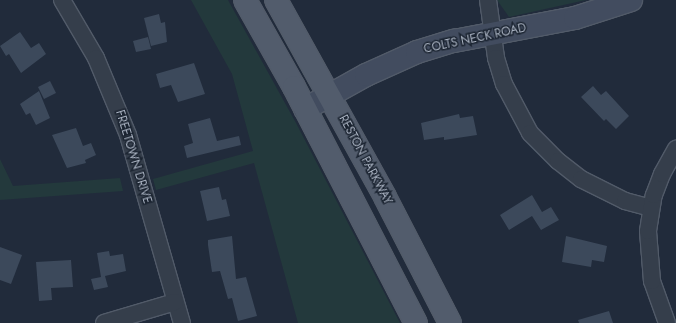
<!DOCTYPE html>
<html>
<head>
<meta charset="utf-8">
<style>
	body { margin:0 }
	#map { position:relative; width:676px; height:323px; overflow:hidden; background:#212b3b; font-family:Jost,sans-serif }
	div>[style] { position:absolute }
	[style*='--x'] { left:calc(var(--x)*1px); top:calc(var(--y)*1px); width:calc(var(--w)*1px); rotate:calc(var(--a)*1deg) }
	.green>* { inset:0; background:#23393c }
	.building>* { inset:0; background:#3c495b }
	.roads { filter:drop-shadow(1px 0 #525b69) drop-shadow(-1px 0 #525b69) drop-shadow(0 1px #525b69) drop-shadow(0 -1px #525b69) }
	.street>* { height:16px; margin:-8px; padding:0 8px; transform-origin:8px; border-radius:8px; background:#353e4b }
	.secondary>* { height:22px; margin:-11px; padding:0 11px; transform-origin:11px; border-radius:11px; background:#424c5f }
	.primary>* { height:22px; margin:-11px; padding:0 11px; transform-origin:11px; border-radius:11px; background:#525c6c }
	span { translate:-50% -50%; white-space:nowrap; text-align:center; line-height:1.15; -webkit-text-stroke:3px #1a2330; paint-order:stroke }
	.street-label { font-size:12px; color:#afb8c7 }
</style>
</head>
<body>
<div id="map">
	<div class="green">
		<div style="clip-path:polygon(191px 0,228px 0,296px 123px,400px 323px,298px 323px,254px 163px,156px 190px,153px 179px,253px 151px,232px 74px)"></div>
		<div style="clip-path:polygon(497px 0,586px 0,509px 17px)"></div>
		<div style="clip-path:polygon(0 159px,13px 186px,120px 178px,123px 191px,0 200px)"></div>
	</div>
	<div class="building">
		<div style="clip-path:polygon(159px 14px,161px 23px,165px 22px,167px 42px,151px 46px,144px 18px)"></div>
		<div style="clip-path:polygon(20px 32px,31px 48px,39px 43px,46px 54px,21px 73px,9px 54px,6px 56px,0 46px)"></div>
		<div style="clip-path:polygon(148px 37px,151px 49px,136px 52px,133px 41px)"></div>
		<div style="clip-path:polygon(194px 63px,205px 94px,178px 102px,171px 85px,160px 88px,156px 74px)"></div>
		<div style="clip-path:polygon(50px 81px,56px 93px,44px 99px,38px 87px)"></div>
		<div style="clip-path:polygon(593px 86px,601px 95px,606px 91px,629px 116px,616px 129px,606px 119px,604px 121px,581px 97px)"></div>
		<div style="clip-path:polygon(39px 91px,50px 118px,36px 125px,30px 113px,26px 115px,20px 104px)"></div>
		<div style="clip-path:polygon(459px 114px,460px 118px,473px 116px,477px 135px,444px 140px,444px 137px,424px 140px,421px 123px)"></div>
		<div style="clip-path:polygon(210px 118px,217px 141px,239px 136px,241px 145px,187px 158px,184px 146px,193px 143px,188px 124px)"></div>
		<div style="clip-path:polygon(76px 128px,83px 146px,91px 143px,96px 155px,85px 160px,86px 163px,67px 168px,52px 135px)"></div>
		<div style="clip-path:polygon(219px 187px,222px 200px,226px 199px,230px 216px,207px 221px,200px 191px)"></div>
		<div style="clip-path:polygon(532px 195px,542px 212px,551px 207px,559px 220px,541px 230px,532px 216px,509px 230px,500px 215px)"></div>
		<div style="clip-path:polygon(232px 236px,236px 279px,246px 277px,257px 316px,238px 321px,232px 298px,228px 299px,220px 271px,212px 272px,208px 245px,208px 240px)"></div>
		<div style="clip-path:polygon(566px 236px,607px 246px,604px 262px,592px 260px,591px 267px,562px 262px)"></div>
		<div style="clip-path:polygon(0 247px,22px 255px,11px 284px,0 280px)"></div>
		<div style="clip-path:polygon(109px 251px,110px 256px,123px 254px,126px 271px,105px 276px,108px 287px,94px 290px,91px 279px,101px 277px,97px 253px)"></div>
		<div style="clip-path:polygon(71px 260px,73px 287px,51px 288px,52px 300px,39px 301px,36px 262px)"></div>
		<div style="clip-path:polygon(609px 311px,613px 323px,579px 323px,578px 320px)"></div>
	</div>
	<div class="roads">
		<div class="street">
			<div style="--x:62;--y:0;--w:67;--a:59.6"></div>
			<div style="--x:96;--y:58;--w:83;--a:67.4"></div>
			<div style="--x:128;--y:135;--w:196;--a:74"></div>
			<div style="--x:488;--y:0;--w:59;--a:82.1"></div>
			<div style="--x:496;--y:58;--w:27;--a:73"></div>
			<div style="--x:504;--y:84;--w:55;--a:62"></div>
			<div style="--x:530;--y:133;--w:40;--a:45"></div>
			<div style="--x:558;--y:161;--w:29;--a:38"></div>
			<div style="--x:581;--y:179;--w:49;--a:26.6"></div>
			<div style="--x:625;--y:201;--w:27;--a:15"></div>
			<div style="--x:104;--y:323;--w:74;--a:-16.5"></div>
			<div style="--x:667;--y:323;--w:45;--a:-109.7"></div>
			<div style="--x:652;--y:281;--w:50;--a:-94.6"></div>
			<div style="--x:648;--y:231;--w:36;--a:-81"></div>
			<div style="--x:654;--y:195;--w:22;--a:-69"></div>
			<div style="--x:662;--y:174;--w:29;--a:-61"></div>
		</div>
		<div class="secondary">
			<div style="--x:305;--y:109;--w:70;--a:-29.1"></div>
			<div style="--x:366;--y:75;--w:56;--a:-24.3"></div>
			<div style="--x:417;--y:52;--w:39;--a:-17"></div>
			<div style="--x:454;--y:41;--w:123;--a:-10.8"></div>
			<div style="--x:575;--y:18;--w:59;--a:-17.8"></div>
		</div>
		<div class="primary">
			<div style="--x:245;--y:0;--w:100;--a:60.6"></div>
			<div style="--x:294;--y:87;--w:266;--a:62.7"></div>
			<div style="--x:276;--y:0;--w:225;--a:61"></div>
			<div style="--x:385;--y:197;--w:142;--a:62.7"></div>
		</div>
	</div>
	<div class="street-label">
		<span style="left:475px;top:39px;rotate:-12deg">COLTS NECK ROAD</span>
		<span style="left:133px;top:157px;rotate:73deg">FREETOWN DRIVE</span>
		<span style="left:365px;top:160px;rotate:62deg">RESTON PARKWAY</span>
	</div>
</div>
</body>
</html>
